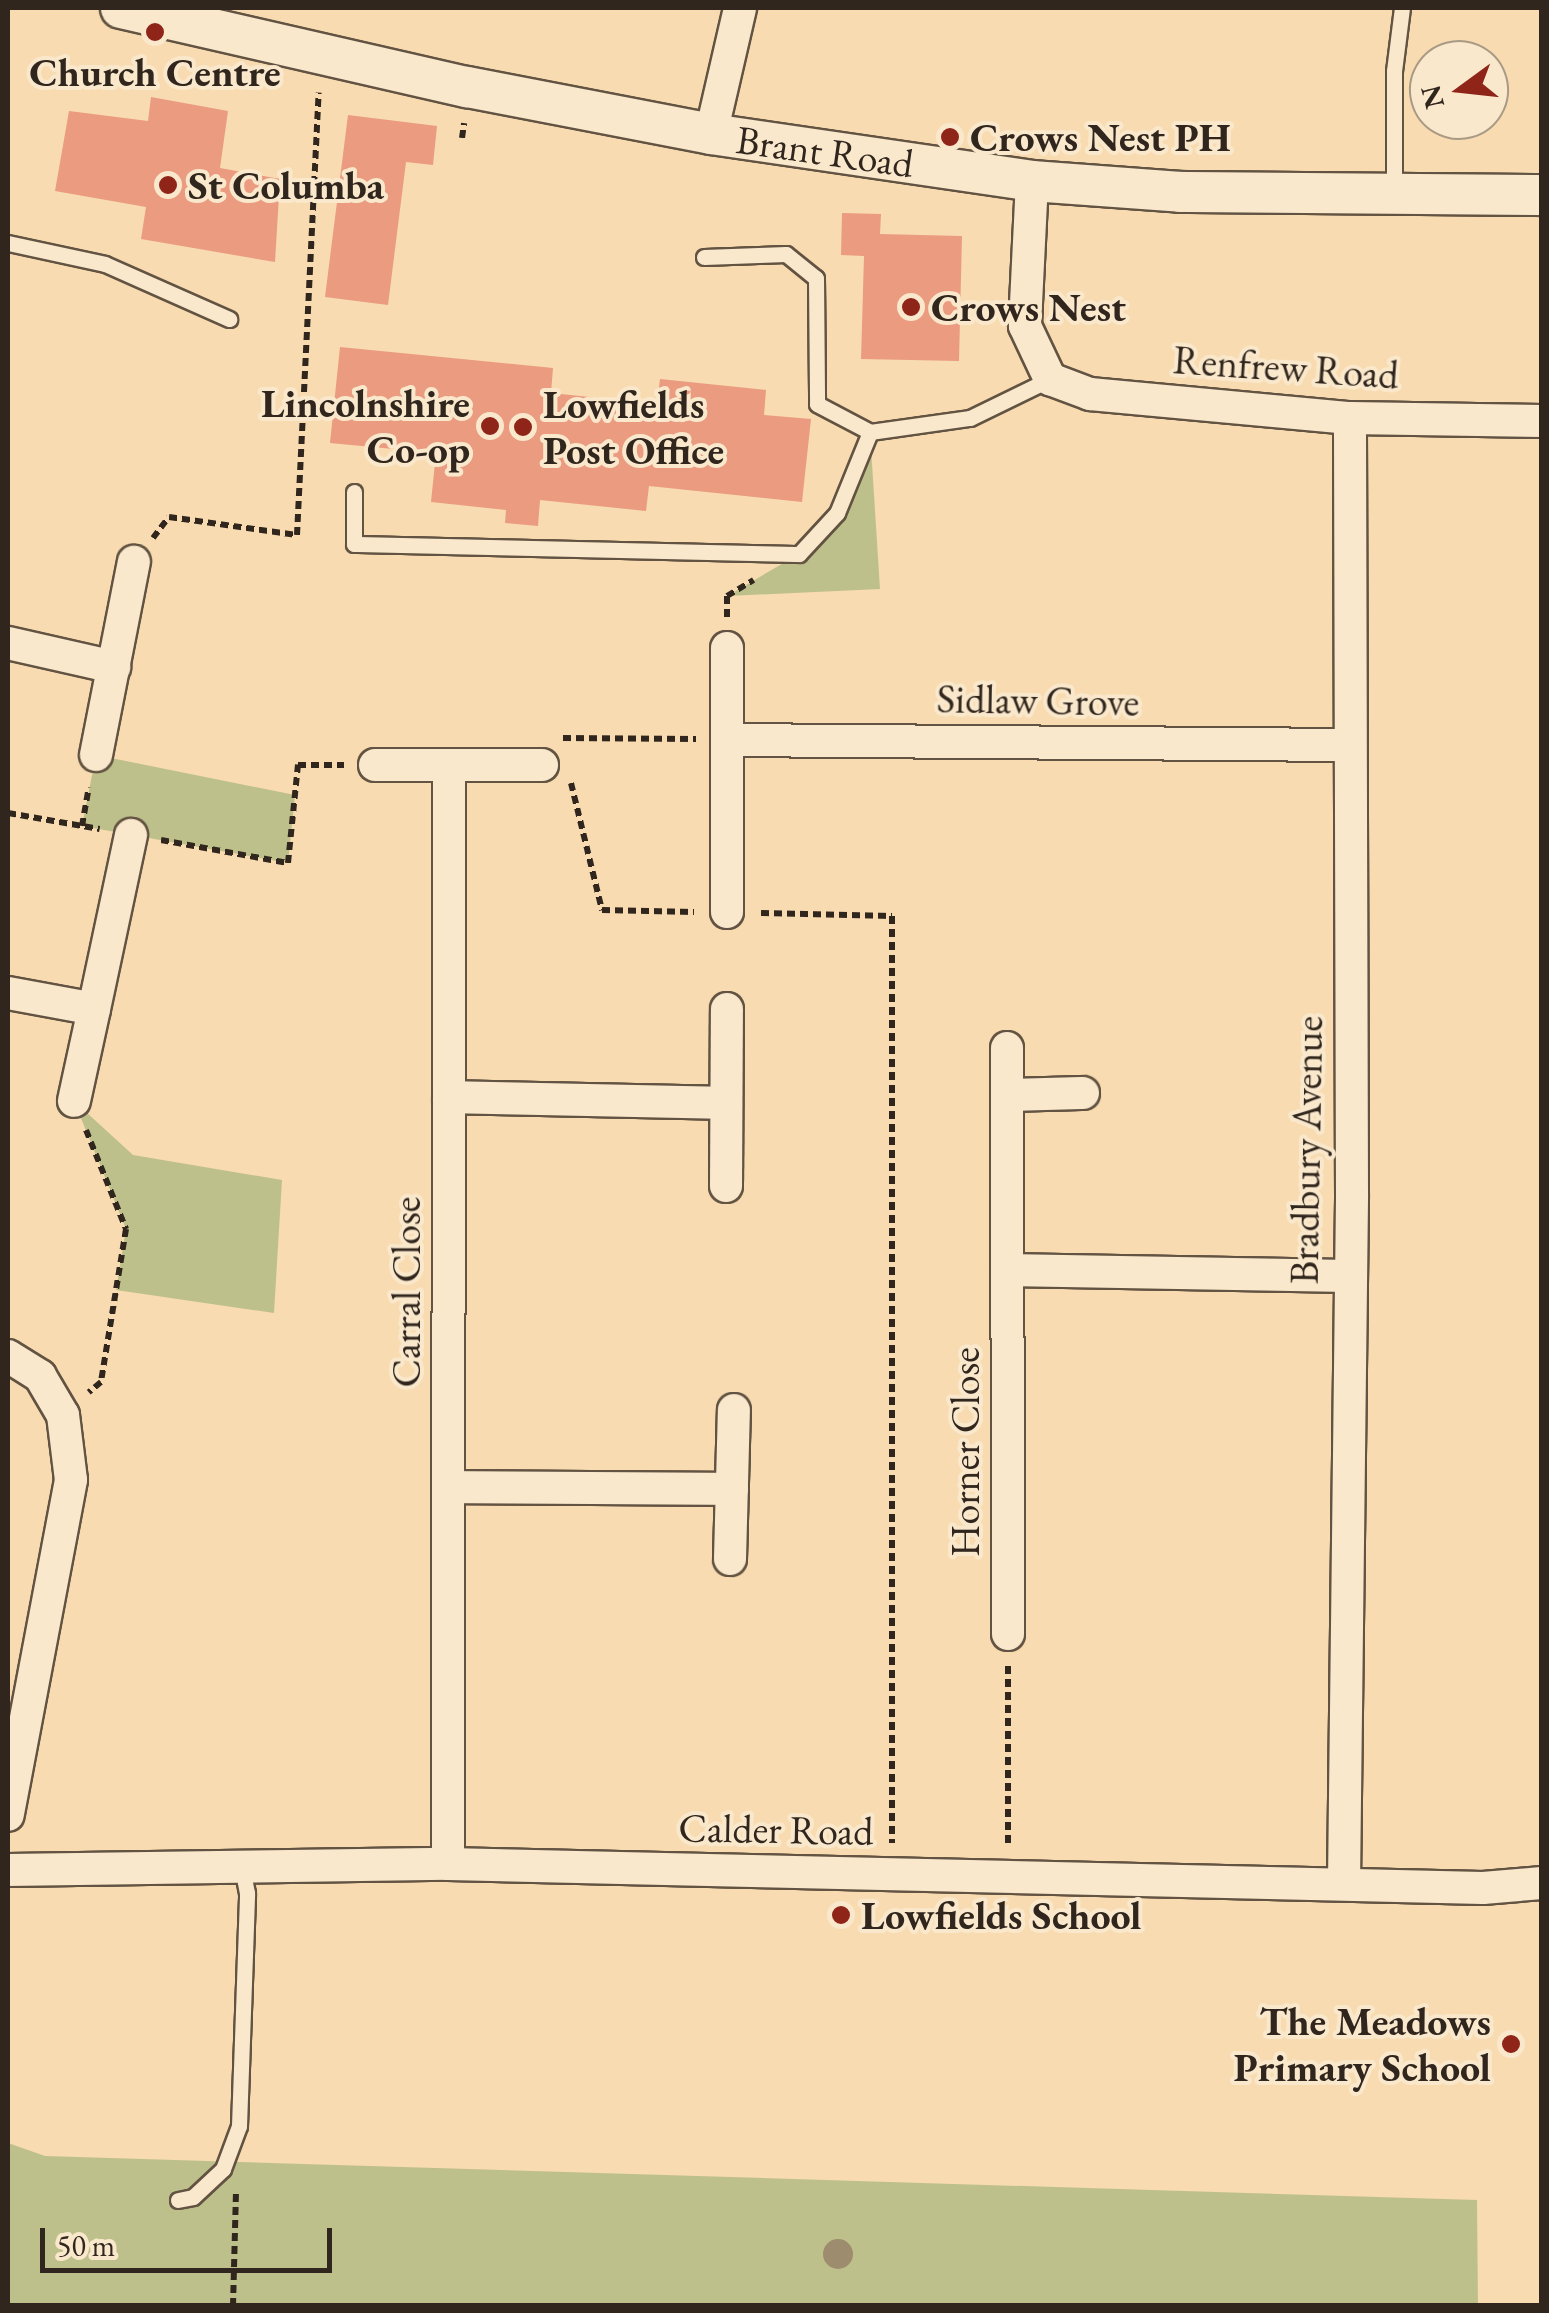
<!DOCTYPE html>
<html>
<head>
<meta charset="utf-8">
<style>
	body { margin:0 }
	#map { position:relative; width:1549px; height:2313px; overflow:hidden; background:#f8dbb0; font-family:"EB Garamond",serif }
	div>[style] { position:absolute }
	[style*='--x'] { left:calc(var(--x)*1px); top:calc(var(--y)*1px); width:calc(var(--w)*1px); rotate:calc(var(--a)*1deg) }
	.green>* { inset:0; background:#bec08b }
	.building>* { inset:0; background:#ea9b80 }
	.path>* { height:6px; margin-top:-3px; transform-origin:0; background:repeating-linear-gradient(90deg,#30261d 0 8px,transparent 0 13px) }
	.roads { filter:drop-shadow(2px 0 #625342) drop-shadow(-2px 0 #625342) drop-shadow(0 2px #625342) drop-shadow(0 -2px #625342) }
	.service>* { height:15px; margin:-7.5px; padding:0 7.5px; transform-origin:7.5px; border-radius:7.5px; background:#fae8cc }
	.minor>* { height:32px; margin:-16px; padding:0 16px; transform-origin:16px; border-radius:16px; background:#fae8cc }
	.tertiary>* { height:40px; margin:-20px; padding:0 20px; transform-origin:20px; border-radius:20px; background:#fae8cc }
	.trees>* { width:30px; height:30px; margin:-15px; border-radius:50%; background:#9e8c6e }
	.dots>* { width:28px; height:28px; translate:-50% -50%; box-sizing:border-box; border:5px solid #fae8cc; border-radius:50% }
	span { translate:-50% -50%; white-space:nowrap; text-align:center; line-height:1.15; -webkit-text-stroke:8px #fae8cc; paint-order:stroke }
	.poi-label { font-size:40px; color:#30261d; font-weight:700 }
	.left { translate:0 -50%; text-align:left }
	.right { translate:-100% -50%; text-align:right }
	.street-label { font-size:40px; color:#30261d }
	.frame { position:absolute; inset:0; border:10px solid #30261d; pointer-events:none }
	.north { position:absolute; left:1409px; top:40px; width:100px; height:100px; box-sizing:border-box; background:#fae8cc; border:2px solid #a99a86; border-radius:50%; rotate:255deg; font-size:28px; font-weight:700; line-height:40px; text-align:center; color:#30261d }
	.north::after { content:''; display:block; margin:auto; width:35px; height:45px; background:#8f2418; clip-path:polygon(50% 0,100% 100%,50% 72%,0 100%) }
	.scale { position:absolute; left:40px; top:2228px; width:292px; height:45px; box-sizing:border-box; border:5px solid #30261d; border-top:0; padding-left:12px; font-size:30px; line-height:35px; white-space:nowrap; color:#30261d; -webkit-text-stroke:8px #fae8cc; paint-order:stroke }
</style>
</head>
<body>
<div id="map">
	<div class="green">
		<div style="clip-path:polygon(870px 432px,880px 589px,727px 596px,799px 554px,837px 513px)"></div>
		<div style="clip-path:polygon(96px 755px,295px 795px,288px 863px,82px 826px)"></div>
		<div style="clip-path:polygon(74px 1101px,133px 1155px,282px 1180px,274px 1313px,116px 1290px,126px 1229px)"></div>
		<div style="clip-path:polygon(8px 2143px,45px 2156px,1477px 2200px,1478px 2305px,8px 2305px)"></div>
	</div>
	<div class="building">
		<div style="clip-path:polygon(151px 97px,228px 111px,220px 168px,280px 179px,275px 262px,141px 239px,146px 207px,55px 191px,69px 111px,148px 121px)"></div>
		<div style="clip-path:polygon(348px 115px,437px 126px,433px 165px,406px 162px,388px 305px,325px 297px)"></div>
		<div style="clip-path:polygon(842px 213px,881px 214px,880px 234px,962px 236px,959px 361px,861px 359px,864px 256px,841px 255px)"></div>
		<div style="clip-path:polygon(340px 347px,553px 368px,551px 393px,657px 404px,660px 379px,766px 390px,764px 415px,811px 419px,802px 502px,649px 486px,646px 511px,540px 500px,538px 526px,505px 523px,506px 510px,431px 502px,436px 453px,330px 443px)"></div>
	</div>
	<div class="path">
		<div style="--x:462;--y:138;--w:15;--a:-82"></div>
		<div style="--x:153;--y:538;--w:26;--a:-53"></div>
		<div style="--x:169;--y:517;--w:129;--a:8"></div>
		<div style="--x:297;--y:535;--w:443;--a:-87.2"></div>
		<div style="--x:727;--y:617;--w:21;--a:-90"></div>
		<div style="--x:727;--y:596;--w:31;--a:-31"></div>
		<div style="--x:563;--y:738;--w:133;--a:0.4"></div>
		<div style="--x:571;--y:783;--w:131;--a:76.3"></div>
		<div style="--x:602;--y:910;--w:92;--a:1.2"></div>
		<div style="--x:8;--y:813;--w:93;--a:9.9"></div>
		<div style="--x:82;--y:826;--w:39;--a:-80"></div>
		<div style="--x:161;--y:840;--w:129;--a:10.3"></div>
		<div style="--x:288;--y:863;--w:99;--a:-84.2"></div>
		<div style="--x:298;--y:765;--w:46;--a:0"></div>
		<div style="--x:761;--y:913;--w:131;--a:1.3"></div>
		<div style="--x:892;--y:916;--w:927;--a:90"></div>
		<div style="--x:86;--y:1130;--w:107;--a:68"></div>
		<div style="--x:126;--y:1229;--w:155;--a:99.3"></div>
		<div style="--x:101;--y:1382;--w:16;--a:140"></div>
		<div style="--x:1008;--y:1666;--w:177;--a:90"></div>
		<div style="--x:233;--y:2306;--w:114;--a:-88.5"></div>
	</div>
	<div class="roads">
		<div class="service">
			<div style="--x:1394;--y:193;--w:122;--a:-90"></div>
			<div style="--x:1394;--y:71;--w:64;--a:-82.8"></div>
			<div style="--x:8;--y:243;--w:99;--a:12.2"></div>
			<div style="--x:105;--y:264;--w:136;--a:23.9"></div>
			<div style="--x:704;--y:257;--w:82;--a:-2.1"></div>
			<div style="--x:786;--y:254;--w:38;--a:39"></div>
			<div style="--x:816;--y:278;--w:126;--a:89.5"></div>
			<div style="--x:817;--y:404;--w:60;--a:27.8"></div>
			<div style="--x:870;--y:432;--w:101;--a:-8"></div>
			<div style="--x:970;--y:418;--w:89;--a:-26"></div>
			<div style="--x:354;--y:492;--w:52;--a:90"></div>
			<div style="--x:354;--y:544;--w:445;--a:1.3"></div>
			<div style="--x:799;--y:554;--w:56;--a:-47.2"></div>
			<div style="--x:837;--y:513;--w:87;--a:-67.8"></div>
			<div style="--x:178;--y:2200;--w:15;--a:-11"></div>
			<div style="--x:193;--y:2197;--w:41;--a:-43"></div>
			<div style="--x:223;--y:2169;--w:46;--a:-69.6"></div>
			<div style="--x:239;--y:2126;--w:233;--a:-88"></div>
			<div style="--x:247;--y:1893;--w:26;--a:-101"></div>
		</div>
		<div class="minor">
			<div style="--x:711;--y:134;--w:129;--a:-77"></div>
			<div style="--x:1032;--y:181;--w:145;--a:92.8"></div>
			<div style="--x:1025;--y:326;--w:59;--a:64.7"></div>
			<div style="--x:1050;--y:379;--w:43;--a:20.6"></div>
			<div style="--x:1090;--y:394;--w:261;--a:5.3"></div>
			<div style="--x:1350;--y:418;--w:192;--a:0.9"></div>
			<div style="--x:8;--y:643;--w:109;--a:12.8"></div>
			<div style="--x:727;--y:648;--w:264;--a:90"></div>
			<div style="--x:727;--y:740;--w:622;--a:0.46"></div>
			<div style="--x:96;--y:755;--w:197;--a:-78.9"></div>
			<div style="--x:375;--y:765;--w:74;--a:0"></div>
			<div style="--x:449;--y:765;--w:1099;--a:90.05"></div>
			<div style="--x:449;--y:765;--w:93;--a:0"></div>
			<div style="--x:8;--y:993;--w:87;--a:10.5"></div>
			<div style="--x:94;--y:1009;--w:94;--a:102.3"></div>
			<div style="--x:94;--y:1009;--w:178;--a:-78"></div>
			<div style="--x:1007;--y:1048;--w:586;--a:89.9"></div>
			<div style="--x:1008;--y:1095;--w:75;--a:-1.5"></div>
			<div style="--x:449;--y:1097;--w:277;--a:1.2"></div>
			<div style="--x:726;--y:1186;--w:177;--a:-89.7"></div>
			<div style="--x:1008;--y:1270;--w:339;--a:1"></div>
			<div style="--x:8;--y:1356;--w:38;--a:32"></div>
			<div style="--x:40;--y:1376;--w:45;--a:59.5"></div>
			<div style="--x:63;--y:1415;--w:65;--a:83"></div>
			<div style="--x:71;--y:1480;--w:341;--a:100.7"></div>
			<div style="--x:449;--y:1487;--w:283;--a:0.4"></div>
			<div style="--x:730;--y:1559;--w:149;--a:-88.5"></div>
			<div style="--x:8;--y:1870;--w:440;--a:-0.8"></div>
			<div style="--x:448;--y:1864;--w:1035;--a:1.33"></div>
			<div style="--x:1483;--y:1888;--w:59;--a:-4.8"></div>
			<div style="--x:1344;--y:1883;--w:689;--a:-89.33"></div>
			<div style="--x:1352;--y:1194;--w:776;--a:-90.15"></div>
		</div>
		<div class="tertiary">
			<div style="--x:121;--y:8;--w:355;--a:12.9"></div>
			<div style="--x:467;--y:87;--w:248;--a:10.9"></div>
			<div style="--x:711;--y:134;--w:324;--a:8.3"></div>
			<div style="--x:1032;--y:181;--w:149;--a:4.2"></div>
			<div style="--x:1181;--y:192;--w:361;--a:0.5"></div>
		</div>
	</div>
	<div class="trees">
		<div style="left:838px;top:2254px"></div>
	</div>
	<div class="dots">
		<div style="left:155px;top:32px;background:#8f2418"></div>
		<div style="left:950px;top:137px;background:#8f2418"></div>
		<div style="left:168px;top:185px;background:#8f2418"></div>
		<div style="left:911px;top:307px;background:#8f2418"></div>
		<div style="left:490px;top:426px;background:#8f2418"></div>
		<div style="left:523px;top:427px;background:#8f2418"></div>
		<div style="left:841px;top:1915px;background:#8f2418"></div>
		<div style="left:1511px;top:2044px;background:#8f2418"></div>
	</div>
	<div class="poi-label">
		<span style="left:155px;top:72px">Church Centre</span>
		<span class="left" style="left:970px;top:137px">Crows Nest PH</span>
		<span class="left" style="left:188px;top:185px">St Columba</span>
		<span class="left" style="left:931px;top:307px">Crows Nest</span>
		<span class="right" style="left:470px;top:426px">Lincolnshire<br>Co-op</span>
		<span class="left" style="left:543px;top:427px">Lowfields<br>Post Office</span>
		<span class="left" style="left:861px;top:1915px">Lowfields School</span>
		<span class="right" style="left:1491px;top:2044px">The Meadows<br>Primary School</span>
	</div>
	<div class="street-label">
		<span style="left:825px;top:151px;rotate:8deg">Brant Road</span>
		<span style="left:1286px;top:367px;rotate:4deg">Renfrew Road</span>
		<span style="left:1038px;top:700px;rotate:1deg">Sidlaw Grove</span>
		<span style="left:1306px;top:1150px;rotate:-89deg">Bradbury Avenue</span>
		<span style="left:406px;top:1292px;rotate:-90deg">Carral Close</span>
		<span style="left:965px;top:1452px;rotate:-90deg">Horner Close</span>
		<span style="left:776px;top:1829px;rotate:1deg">Calder Road</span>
	</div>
	<div class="frame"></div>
	<div class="north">N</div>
	<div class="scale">50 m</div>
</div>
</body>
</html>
